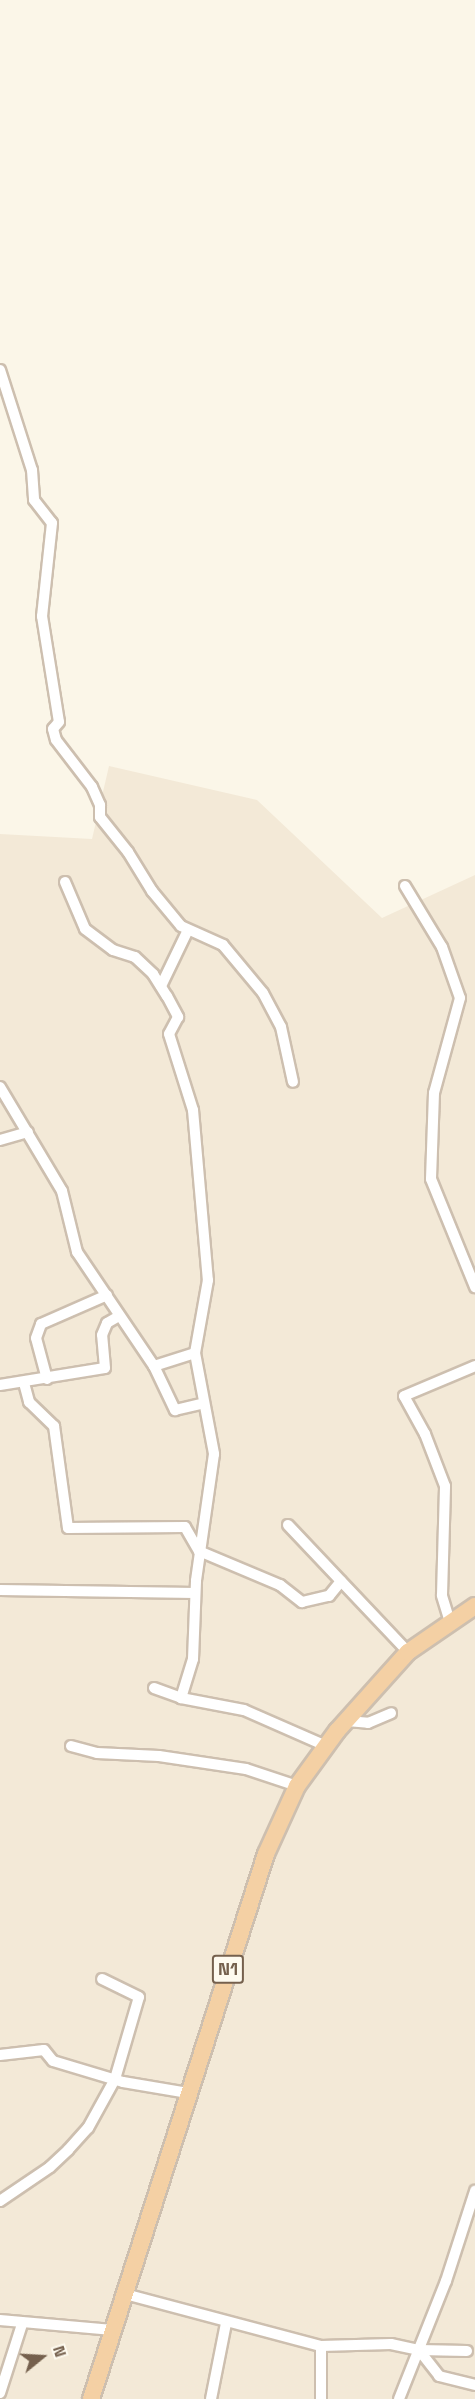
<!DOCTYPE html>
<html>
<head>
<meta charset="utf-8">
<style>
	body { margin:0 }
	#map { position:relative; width:475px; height:2399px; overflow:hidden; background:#fbf6e8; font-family:"Space Grotesk",sans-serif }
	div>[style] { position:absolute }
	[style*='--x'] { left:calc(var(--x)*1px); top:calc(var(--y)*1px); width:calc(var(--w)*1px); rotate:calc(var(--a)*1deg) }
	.residential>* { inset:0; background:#f3e9d7 }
	.roads { filter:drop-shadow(2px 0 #cdbfaf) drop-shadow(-2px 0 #cdbfaf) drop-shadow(0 2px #cdbfaf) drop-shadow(0 -2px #cdbfaf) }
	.minor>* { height:10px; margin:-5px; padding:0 5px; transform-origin:5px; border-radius:5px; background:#fff }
	.trunk>* { height:16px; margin:-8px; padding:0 8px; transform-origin:8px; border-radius:8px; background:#f4d0a4 }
	span { translate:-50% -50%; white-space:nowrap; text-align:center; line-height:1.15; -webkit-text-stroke:5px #fefaef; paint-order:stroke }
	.shield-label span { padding:2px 4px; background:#fefaef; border:2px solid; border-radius:4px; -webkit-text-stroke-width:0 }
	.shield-label { font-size:18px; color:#75604d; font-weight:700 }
	.north { position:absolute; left:12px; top:2327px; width:60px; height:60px; -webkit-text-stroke:4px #fefaef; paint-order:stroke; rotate:72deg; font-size:16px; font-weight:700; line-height:24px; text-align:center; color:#75604d }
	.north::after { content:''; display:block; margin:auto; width:21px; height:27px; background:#75604d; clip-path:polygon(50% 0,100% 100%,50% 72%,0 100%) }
</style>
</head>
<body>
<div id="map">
	<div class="residential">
		<div style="clip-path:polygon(109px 766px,257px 800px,382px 918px,475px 875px,475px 2399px,0 2399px,0 834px,92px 839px)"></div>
	</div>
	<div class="roads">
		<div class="minor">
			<div style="--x:0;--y:370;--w:105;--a:72.3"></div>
			<div style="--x:32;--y:470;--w:30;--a:86"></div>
			<div style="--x:34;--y:500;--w:29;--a:52"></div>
			<div style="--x:52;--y:523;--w:94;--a:96.1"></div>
			<div style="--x:42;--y:616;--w:107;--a:80.9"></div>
			<div style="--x:59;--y:722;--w:9;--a:131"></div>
			<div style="--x:53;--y:729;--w:11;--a:75"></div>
			<div style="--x:56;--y:740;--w:59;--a:52.5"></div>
			<div style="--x:92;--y:787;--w:20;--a:66"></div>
			<div style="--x:100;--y:805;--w:12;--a:90"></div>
			<div style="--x:100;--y:817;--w:45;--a:51.3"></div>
			<div style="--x:128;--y:852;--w:46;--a:58.4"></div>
			<div style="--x:152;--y:891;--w:45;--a:50.4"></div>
			<div style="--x:181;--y:926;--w:46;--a:24.3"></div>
			<div style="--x:223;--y:945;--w:62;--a:50.2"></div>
			<div style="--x:263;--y:993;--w:38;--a:62"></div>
			<div style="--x:281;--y:1027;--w:56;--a:77.7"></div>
			<div style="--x:65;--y:882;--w:51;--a:66.9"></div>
			<div style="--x:85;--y:929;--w:35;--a:37"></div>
			<div style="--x:113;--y:950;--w:23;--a:18"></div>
			<div style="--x:135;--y:957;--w:25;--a:43"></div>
			<div style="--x:153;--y:974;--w:26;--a:58"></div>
			<div style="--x:167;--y:996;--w:24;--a:62"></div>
			<div style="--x:178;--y:1017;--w:19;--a:118"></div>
			<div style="--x:169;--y:1034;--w:80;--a:72.5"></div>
			<div style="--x:193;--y:1110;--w:171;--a:85"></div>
			<div style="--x:208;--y:1280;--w:74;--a:100.1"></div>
			<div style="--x:195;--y:1353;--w:103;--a:79.3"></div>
			<div style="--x:214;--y:1454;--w:128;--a:98.1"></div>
			<div style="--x:196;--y:1581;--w:78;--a:92.2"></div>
			<div style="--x:193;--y:1659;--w:41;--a:107.1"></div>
			<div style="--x:405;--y:886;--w:71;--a:58.8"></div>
			<div style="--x:442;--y:947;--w:54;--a:70.6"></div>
			<div style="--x:460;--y:998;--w:98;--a:105.3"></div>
			<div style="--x:434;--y:1093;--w:86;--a:92"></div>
			<div style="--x:431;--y:1179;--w:117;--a:67.8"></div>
			<div style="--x:161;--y:986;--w:62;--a:-64.3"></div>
			<div style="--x:0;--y:1087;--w:121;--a:59.2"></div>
			<div style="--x:62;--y:1191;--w:63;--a:76.2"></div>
			<div style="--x:77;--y:1252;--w:138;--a:56"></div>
			<div style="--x:154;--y:1366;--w:49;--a:64.5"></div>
			<div style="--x:175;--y:1410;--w:28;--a:-13"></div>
			<div style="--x:0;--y:1140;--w:29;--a:-16"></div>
			<div style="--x:154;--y:1366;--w:43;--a:-17.6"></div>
			<div style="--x:47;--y:1379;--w:42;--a:-105"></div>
			<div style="--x:36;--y:1338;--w:15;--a:-70"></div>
			<div style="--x:41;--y:1324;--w:72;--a:-23.7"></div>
			<div style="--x:24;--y:1383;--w:20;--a:75"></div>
			<div style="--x:29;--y:1402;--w:35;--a:44"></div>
			<div style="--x:54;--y:1426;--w:103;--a:82.2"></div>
			<div style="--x:68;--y:1528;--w:117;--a:-0.5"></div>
			<div style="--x:185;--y:1527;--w:28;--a:60"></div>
			<div style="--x:199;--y:1551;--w:88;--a:22.8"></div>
			<div style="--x:280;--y:1585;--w:28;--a:38"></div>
			<div style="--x:302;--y:1602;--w:28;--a:-13"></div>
			<div style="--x:329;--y:1596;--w:19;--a:-51"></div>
			<div style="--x:0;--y:1385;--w:106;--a:-9.2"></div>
			<div style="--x:105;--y:1368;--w:33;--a:-95"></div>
			<div style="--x:102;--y:1335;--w:13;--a:-67"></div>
			<div style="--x:107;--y:1323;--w:14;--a:-30"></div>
			<div style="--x:288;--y:1525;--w:175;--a:46.6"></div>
			<div style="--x:0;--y:1590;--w:195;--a:0.9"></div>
			<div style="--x:450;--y:1622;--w:28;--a:-107"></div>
			<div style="--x:442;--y:1595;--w:109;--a:-88.4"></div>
			<div style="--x:445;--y:1486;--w:56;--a:-111"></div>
			<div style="--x:425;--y:1434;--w:43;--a:-118.9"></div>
			<div style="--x:404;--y:1396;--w:77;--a:-22.9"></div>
			<div style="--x:154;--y:1688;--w:29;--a:20"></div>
			<div style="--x:181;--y:1698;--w:64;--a:10.8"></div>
			<div style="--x:244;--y:1710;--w:90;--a:23.7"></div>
			<div style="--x:347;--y:1721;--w:21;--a:5"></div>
			<div style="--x:368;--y:1723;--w:25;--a:-23"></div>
			<div style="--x:71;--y:1746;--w:27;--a:15"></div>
			<div style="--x:97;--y:1753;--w:62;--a:2.8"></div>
			<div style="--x:159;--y:1756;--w:88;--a:8.5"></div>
			<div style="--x:246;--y:1769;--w:54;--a:18.4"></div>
			<div style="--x:0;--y:2055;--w:44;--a:-6.5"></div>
			<div style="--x:44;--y:2050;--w:14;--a:51"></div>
			<div style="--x:53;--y:2061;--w:73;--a:16.7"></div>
			<div style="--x:123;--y:2082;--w:66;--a:9.6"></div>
			<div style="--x:0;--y:2201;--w:60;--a:-34.2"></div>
			<div style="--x:50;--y:2167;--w:25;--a:-43"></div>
			<div style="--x:68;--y:2150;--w:30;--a:-48"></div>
			<div style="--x:88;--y:2128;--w:56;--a:-61.1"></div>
			<div style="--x:115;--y:2079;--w:85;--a:-73.7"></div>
			<div style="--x:139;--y:1997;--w:41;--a:-154.1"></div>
			<div style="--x:125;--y:2294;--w:203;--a:14.9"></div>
			<div style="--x:321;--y:2346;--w:70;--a:-1.6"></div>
			<div style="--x:391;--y:2344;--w:29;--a:12"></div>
			<div style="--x:419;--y:2350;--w:33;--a:52"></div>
			<div style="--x:439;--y:2376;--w:37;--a:14"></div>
			<div style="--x:0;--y:2320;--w:113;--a:5.1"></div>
			<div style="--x:321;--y:2346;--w:53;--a:90"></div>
			<div style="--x:419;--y:2350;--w:48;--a:1.2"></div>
			<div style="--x:0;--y:2393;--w:72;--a:-72.3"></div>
			<div style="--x:211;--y:2399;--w:77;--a:-78.8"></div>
			<div style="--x:399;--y:2399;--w:127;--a:-68.3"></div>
			<div style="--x:446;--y:2281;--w:95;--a:-72.1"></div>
		</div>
		<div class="trunk">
			<div style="--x:91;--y:2399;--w:572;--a:-72.2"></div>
			<div style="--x:266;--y:1854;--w:75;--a:-65.5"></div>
			<div style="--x:297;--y:1786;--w:68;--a:-54"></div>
			<div style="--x:337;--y:1731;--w:106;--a:-48.1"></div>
			<div style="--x:408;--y:1652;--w:81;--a:-34.5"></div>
		</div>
	</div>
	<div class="shield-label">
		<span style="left:228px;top:1969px">N1</span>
	</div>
	<div class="north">N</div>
</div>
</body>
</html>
